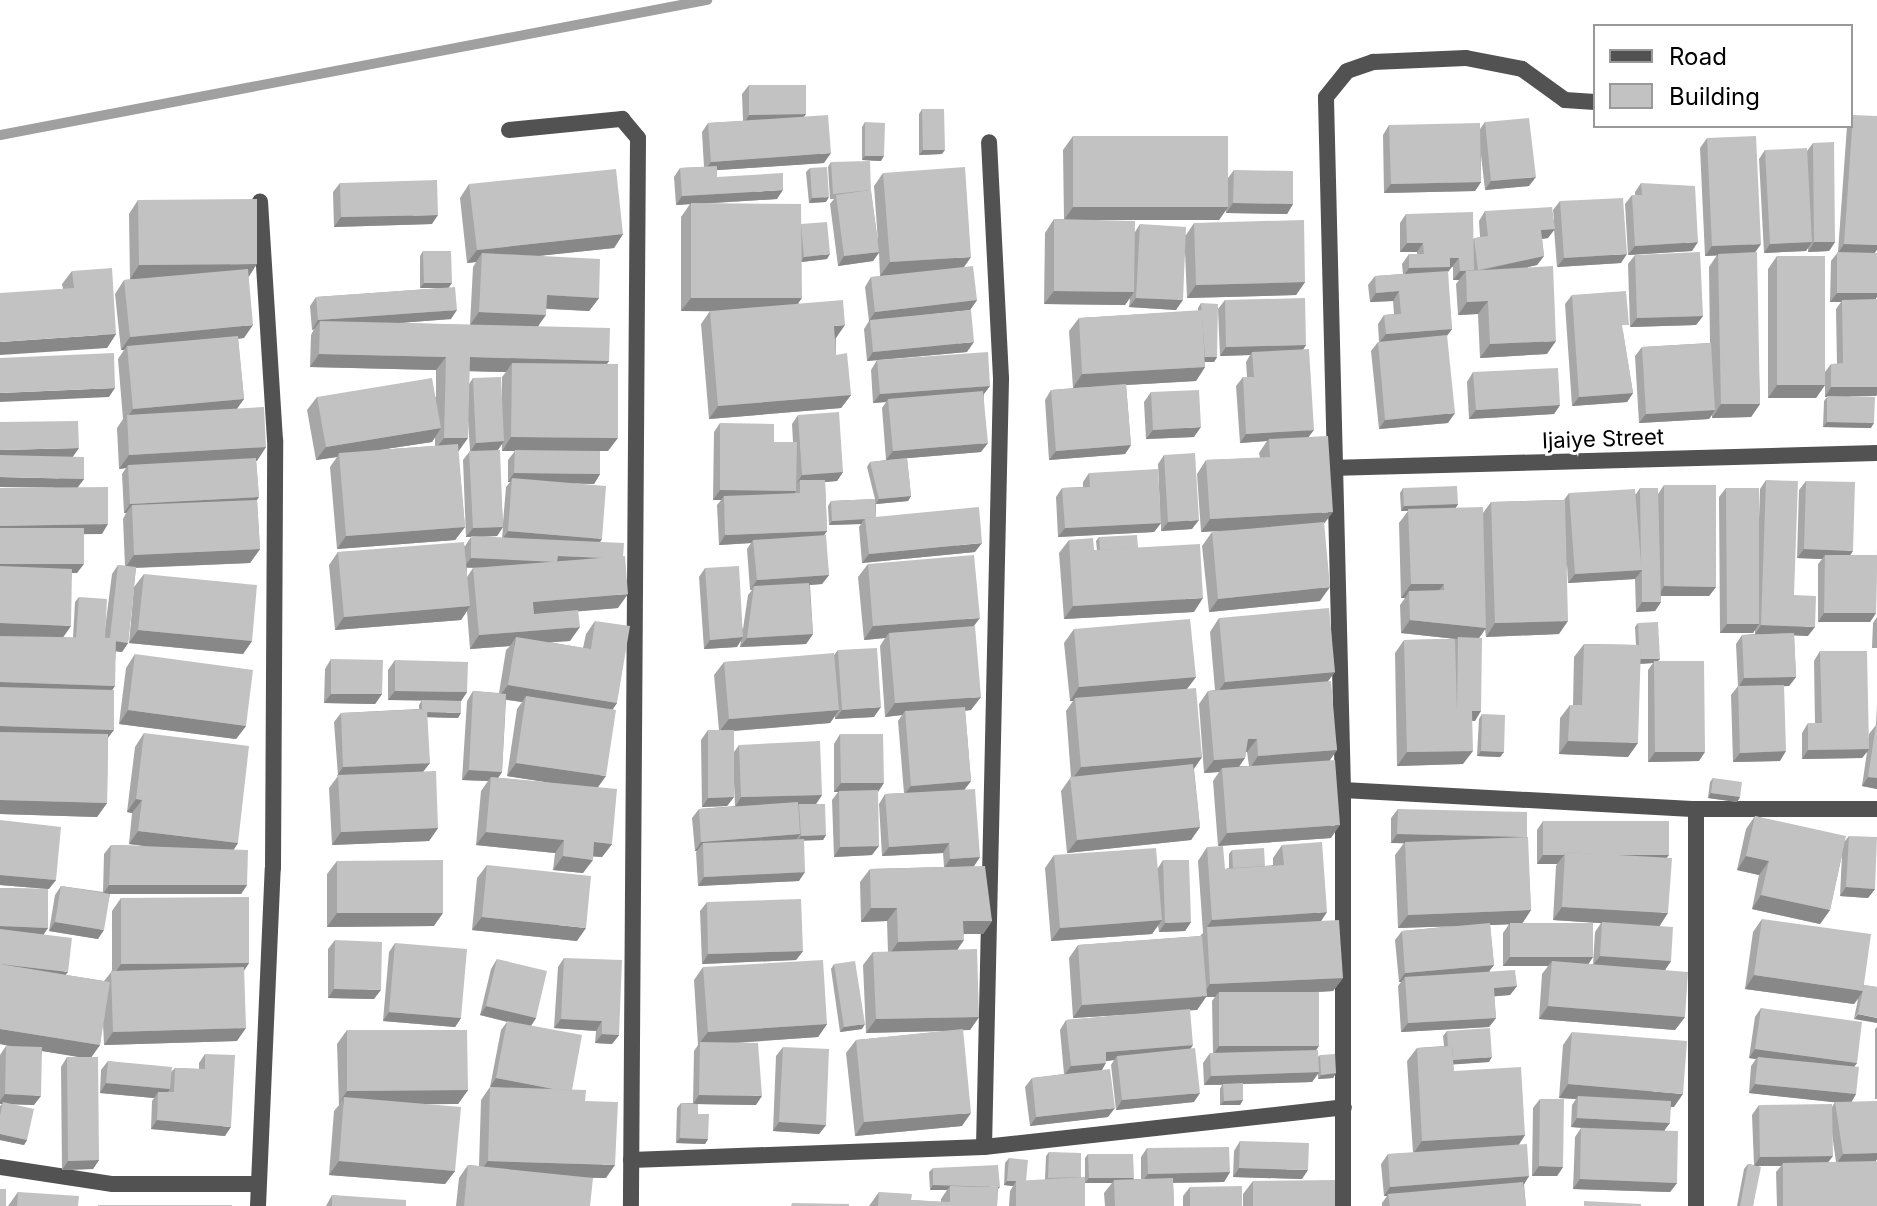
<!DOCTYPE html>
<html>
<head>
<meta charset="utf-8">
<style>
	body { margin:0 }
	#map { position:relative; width:1877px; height:1206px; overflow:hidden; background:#fff; font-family:Inter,sans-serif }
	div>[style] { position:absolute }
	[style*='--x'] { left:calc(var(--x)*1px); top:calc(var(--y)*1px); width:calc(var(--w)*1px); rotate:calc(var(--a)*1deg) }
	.stream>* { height:10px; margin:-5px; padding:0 5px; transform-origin:5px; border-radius:5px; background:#a0a0a0 }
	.minor>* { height:16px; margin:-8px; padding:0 8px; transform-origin:8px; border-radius:8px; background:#525252 }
	.wall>* { inset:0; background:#a7a7a7 }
	.shaded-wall>* { inset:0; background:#888 }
	.building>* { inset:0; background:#c2c2c2 }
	span { translate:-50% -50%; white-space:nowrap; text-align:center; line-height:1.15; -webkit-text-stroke:6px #fff; paint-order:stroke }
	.street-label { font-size:22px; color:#000 }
	.legend { position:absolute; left:1593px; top:24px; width:260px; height:104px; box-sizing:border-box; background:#fff; border:2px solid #999; margin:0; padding:10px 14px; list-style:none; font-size:24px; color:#000 }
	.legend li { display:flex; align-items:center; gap:16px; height:40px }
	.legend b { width:40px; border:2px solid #999 }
</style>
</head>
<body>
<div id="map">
	<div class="stream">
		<div style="--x:0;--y:135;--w:720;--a:-10.81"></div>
	</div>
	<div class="minor">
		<div style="--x:509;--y:130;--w:114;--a:-5.6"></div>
		<div style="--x:622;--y:119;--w:25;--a:50"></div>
		<div style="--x:638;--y:138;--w:1068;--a:90.38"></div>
		<div style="--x:1330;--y:468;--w:547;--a:-1.57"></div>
		<div style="--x:1343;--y:790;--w:354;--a:3.1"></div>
		<div style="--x:1696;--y:809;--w:181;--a:0"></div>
		<div style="--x:1696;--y:809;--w:397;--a:90"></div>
		<div style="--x:984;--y:1147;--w:362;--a:-6.3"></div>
		<div style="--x:631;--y:1160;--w:353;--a:-2.1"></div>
		<div style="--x:984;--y:1147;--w:769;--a:-88.73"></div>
		<div style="--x:1001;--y:378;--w:236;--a:-92.9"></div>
		<div style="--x:0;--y:1167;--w:114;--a:8.6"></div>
		<div style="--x:113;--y:1184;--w:145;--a:0"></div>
		<div style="--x:258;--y:1206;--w:338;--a:-87.5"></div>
		<div style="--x:273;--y:868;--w:428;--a:-89.7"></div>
		<div style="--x:275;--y:440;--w:239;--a:-93.6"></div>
		<div style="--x:1343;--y:1206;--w:416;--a:-90"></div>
		<div style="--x:1343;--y:790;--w:693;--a:-91.41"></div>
		<div style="--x:1326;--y:97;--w:33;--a:-51"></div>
		<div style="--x:1347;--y:71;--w:28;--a:-19"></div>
		<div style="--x:1373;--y:62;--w:93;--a:-2.5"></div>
		<div style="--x:1466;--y:58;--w:57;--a:11.1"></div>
		<div style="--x:1522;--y:69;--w:53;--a:35.8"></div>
		<div style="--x:1565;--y:100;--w:30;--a:4"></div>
	</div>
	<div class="wall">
		<div style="clip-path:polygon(749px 85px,804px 117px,824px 163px,717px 170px,717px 177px,777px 199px,700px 204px,801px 224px,827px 259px,801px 262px,798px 303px,836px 338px,836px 355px,851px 395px,841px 408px,709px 419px,701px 324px,710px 311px,681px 311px,681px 217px,690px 204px,676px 205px,674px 177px,680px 168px,704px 167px,702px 132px,708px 123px,743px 121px,742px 94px)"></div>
		<div style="clip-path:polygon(922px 109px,942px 154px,919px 155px,919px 114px)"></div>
		<div style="clip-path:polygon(1853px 115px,1875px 253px,1877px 253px,1877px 297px,1875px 299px,1876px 396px,1850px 396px,1871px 428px,1823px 427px,1824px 401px,1827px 397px,1825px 397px,1825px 385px,1816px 398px,1768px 398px,1768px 269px,1777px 256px,1825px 372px,1831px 364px,1837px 364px,1836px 309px,1841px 302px,1830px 302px,1831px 261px,1838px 252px,1847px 126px,1851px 126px,1851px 118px)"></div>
		<div style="clip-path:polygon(865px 122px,881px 161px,862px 160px,862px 127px)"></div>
		<div style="clip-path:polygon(1485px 122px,1529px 186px,1485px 190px,1481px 155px,1481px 182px,1475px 191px,1384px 193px,1383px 135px,1389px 125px,1480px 129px)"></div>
		<div style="clip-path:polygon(1073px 136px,1228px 178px,1234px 170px,1293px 204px,1287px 214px,1226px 213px,1226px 210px,1219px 220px,1095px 220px,1135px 232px,1140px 224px,1186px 235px,1194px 223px,1305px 282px,1296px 295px,1187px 298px,1185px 252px,1176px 310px,1129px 307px,1130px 298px,1125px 305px,1044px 304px,1045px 233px,1054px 219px,1064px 219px,1063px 150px)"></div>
		<div style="clip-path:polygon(1707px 138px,1755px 253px,1760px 404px,1751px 417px,1712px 418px,1712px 415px,1709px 419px,1639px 423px,1635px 356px,1642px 347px,1710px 343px,1709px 267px,1717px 255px,1705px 256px,1700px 148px)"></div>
		<div style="clip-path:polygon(1813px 143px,1835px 242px,1829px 251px,1808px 252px,1808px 248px,1806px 251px,1764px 253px,1759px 159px,1765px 150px,1807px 151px)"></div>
		<div style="clip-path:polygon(831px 162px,871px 192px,878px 242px,874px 186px,883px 173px,964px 267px,977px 300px,970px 310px,930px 314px,967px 352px,867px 361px,864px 329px,869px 321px,865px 287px,871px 277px,896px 275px,880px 276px,879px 253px,873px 261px,838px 266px,830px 204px,834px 199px,830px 199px,828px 167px)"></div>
		<div style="clip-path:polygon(810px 168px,826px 202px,809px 203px,806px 172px)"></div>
		<div style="clip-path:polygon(340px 183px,432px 224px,334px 227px,333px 192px)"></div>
		<div style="clip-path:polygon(1641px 183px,1692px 251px,1628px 255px,1625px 204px,1632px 195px,1635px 195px,1635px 192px)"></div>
		<div style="clip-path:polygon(evenodd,469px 184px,623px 234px,614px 248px,536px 256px,599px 298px,589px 311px,546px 309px,538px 327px,609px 361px,607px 364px,608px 451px,562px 451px,600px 474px,594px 484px,575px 483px,600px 542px,618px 608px,578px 611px,570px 641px,549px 642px,583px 648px,586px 634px,595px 621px,617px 703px,613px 709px,598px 787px,612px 844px,602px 857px,593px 856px,583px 873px,553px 870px,555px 853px,476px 845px,481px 791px,488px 781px,462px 780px,467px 701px,473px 691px,499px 693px,506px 650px,510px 646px,470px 649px,467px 611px,461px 620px,335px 630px,329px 565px,338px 552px,465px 546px,471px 537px,466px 537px,463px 460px,470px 451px,468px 420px,458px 452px,465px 527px,455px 540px,337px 549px,330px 467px,337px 457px,316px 460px,307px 410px,317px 397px,436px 397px,436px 370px,310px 367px,311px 335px,314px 329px,312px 330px,310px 306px,316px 297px,443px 288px,420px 288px,420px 256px,423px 251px,452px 283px,449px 287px,451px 319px,399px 323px,470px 325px,473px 267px,476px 262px,467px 263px,460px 198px,469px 184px,469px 371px,506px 372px,502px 377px,502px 408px,473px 378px,469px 384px,469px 371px,469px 184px,435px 437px,435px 446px,378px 450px,432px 442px,435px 437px,469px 184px,502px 444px,502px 451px,515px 451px,508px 460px,508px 482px,510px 482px,506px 487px,503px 523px,498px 450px,502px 444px,469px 184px,503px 527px,502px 538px,478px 537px,497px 536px,503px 527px,469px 184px,467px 568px,477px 568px,473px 568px,467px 577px,467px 568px,469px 184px,506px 700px,522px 702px,517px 709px,507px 776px,555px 783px,498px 778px,502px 772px,506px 700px)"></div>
		<div style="clip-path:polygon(138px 200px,248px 277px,244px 338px,238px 339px,244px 399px,237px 408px,266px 447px,256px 461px,259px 497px,257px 500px,260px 549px,250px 563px,136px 568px,128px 643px,122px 652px,116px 651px,108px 737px,107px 803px,97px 817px,0 814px,0 488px,53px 488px,73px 457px,84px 479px,78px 487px,102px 534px,84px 534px,77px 573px,72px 573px,63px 637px,73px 638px,75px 602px,79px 597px,105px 629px,112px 574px,118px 565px,125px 566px,123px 519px,126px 513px,124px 513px,122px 474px,126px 468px,119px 469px,117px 428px,123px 419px,118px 359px,124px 350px,121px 350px,115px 294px,124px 280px,144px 278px,130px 279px,129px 214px)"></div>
		<div style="clip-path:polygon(1560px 201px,1621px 263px,1557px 267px,1554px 229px,1548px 238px,1542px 239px,1544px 256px,1537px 265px,1528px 267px,1547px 354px,1480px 358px,1478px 314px,1458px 315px,1456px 284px,1459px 280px,1453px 280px,1453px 267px,1450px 267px,1447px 272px,1452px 329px,1447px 336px,1448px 423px,1379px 429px,1371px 351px,1378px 342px,1379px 342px,1378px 324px,1384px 315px,1394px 314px,1393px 301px,1370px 302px,1368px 285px,1375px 276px,1403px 274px,1402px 264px,1409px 254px,1417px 254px,1417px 252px,1400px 252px,1400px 223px,1406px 214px,1473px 239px,1480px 237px,1479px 221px,1485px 211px,1554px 220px,1553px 210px)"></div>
		<div style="clip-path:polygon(1635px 255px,1703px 316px,1696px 325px,1630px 327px,1628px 264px)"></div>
		<div style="clip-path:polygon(72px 271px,116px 334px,107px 348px,63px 289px,62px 284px)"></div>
		<div style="clip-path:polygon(1572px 295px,1623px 332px,1633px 393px,1627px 402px,1572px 406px,1565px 304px)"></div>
		<div style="clip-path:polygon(1225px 300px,1306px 345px,1303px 350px,1309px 437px,1324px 524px,1320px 601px,1209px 612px,1202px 546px,1212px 532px,1229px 530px,1201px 532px,1197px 474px,1206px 460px,1260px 458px,1259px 453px,1267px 441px,1240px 443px,1236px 386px,1243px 377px,1247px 377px,1246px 362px,1250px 355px,1220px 356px,1218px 309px)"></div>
		<div style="clip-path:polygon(1201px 303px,1217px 357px,1214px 362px,1205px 362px,1205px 367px,1196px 381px,1126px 385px,1131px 445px,1125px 454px,1049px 460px,1045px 400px,1051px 390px,1113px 385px,1073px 388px,1069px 331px,1079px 318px,1198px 311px,1198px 308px)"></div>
		<div style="clip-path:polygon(877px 360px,990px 386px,984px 394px,981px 452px,907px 458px,911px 496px,908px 501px,876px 504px,876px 517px,975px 552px,862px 563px,859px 527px,861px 524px,829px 525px,828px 506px,831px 501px,875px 499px,867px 467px,870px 462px,886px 460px,882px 408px,886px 402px,873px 403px,871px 370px)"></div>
		<div style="clip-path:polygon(1473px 372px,1560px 405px,1554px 414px,1469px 419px,1467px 382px)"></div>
		<div style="clip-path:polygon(1151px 392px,1194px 437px,1146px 439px,1144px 402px)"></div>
		<div style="clip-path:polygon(798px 415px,843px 472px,837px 481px,825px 482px,827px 531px,824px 535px,829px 575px,822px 584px,810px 585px,813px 634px,806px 644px,740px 647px,741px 640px,737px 647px,704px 649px,699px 577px,705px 568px,743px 629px,748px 595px,752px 590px,750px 590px,747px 549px,751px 543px,719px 545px,717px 505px,721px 500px,713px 500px,714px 432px,720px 423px,774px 442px,793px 442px,792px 424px)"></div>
		<div style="clip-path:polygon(1164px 455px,1192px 529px,1161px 531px,1161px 523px,1154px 532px,1058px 537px,1056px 497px,1062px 488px,1083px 487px,1083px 482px,1089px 473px,1160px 513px,1158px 464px)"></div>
		<div style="clip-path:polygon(1766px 480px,1794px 595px,1808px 636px,1794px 635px,1796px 677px,1789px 686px,1784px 686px,1780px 761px,1733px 762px,1731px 695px,1738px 686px,1736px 644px,1742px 635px,1755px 634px,1755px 630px,1753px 633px,1720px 633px,1719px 497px,1726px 488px,1759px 519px,1760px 489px)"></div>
		<div style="clip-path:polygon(1806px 481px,1850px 555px,1877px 555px,1877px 546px,1876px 613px,1870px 622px,1818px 622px,1818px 564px,1822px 559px,1797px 558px,1799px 490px)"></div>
		<div style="clip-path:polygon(1664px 485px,1716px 587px,1709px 596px,1661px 596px,1661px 602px,1655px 611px,1636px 612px,1635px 579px,1568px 583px,1567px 564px,1559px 634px,1486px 637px,1485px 629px,1479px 638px,1475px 721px,1472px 721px,1463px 764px,1397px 766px,1395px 653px,1404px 640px,1455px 639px,1401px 633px,1400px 605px,1405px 598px,1401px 598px,1399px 523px,1408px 511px,1401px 511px,1400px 493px,1403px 488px,1458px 504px,1455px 508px,1483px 513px,1491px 502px,1564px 500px,1569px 493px,1636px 494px,1640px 488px,1658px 494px)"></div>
		<div style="clip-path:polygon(1099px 537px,1138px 548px,1194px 612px,1064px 619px,1059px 553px,1069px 540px,1094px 550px,1097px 550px,1096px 541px)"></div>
		<div style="clip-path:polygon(868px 564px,974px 626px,971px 710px,965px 711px,971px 781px,965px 789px,980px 857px,974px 866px,992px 921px,983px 934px,964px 934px,958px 949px,979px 1017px,970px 1030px,963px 1030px,962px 1126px,855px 1136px,846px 1053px,856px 1040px,948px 1031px,866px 1033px,863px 965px,873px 952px,888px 952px,887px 921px,861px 922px,860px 882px,870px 869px,944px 867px,943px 853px,882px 856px,879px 804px,885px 794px,904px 793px,898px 721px,902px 715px,885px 717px,880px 646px,885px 638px,864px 640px,858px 577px)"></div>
		<div style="clip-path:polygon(144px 574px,252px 641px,243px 654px,129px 643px,134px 587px)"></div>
		<div style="clip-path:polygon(1877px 617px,1877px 648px,1872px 648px,1873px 623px)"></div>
		<div style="clip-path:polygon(evenodd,1219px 618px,1335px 672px,1328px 681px,1337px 750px,1330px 760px,1331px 838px,1218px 846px,1213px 781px,1219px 772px,1204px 773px,1199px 704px,1208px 691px,1215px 690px,1210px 632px,1219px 618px,1246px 752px,1247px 752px,1249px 766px,1239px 766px,1245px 758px,1246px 752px)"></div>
		<div style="clip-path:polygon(1638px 623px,1660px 659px,1658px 661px,1699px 761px,1648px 762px,1648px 670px,1653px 663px,1640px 664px,1628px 757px,1559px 754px,1560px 718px,1570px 705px,1573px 705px,1574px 657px,1584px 644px,1636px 645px,1635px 627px)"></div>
		<div style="clip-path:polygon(1074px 629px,1196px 677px,1187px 689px,1202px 757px,1194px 769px,1200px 827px,1191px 840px,1067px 853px,1061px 791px,1071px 777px,1066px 711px,1073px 701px,1070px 701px,1064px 643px)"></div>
		<div style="clip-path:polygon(838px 650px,874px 717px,835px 719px,835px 716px,830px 723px,734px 731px,734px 752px,739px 745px,822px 795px,816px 804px,826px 835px,823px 840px,804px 840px,799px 881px,698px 886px,696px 852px,697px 851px,695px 851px,692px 818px,699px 809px,735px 806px,734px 782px,734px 797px,727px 806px,702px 807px,701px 740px,708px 730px,719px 730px,714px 675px,724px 662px,834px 655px)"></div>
		<div style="clip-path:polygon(1820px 651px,1869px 738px,1869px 734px,1876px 725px,1877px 705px,1877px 789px,1862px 786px,1867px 752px,1862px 758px,1802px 759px,1802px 733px,1808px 723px,1815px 723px,1814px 661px)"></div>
		<div style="clip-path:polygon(135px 654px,246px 726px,236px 739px,119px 724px,126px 668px)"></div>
		<div style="clip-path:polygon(331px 659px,382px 694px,375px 704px,324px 703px,325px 669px)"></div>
		<div style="clip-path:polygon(395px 660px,467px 692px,461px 701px,388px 700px,388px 670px)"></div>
		<div style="clip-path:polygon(422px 700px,458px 718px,427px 717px,423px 771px,438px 828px,429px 841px,332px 845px,329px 788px,338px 776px,334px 722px,341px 713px,419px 709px,419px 705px)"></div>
		<div style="clip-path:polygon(1482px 714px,1504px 752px,1500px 757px,1477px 756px,1479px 719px)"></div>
		<div style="clip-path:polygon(144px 733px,238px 843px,233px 850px,247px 885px,241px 894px,110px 894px,98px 939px,49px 931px,55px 895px,61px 886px,103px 892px,104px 854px,111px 845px,147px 846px,129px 844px,132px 813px,127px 812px,135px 747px)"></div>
		<div style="clip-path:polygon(840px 734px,878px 792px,872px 855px,834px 857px,832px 800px,838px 792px,834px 792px,834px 744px)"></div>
		<div style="clip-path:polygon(1713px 778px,1740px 797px,1737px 802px,1708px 798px,1710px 782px)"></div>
		<div style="clip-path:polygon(1398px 809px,1527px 837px,1531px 910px,1522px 923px,1593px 957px,1588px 964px,1593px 964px,1595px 932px,1601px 923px,1553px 920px,1556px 866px,1557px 864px,1537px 864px,1537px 830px,1543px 821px,1666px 858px,1660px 926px,1671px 961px,1665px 970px,1685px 1017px,1675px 1030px,1539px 1019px,1542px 974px,1548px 966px,1503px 966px,1503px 933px,1509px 924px,1490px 925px,1494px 965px,1489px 971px,1517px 986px,1510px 995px,1494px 996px,1496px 1018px,1489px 1027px,1401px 1032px,1398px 986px,1401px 982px,1399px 982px,1395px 940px,1402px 931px,1454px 926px,1398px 928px,1395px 855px,1404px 843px,1391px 843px,1391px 818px)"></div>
		<div style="clip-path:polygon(1755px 816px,1845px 841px,1849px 836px,1875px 889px,1868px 898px,1840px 896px,1842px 855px,1830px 910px,1820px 924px,1752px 909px,1759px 875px,1737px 870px,1746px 829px)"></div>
		<div style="clip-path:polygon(0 820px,56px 880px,48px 889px,48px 928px,43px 934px,66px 975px,104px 981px,112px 971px,112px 911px,121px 898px,249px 963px,244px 970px,237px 1041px,104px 1045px,103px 1023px,100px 1045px,91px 1057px,99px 1160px,93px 1169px,62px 1170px,61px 1067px,67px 1057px,82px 1057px,42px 1051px,34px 1105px,12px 1104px,27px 1140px,24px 1145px,0 1140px,0 1106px,2px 1104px,0 1104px,0 1055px,6px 1046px,8px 1046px,0 1044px,0 888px,48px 889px,0 885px)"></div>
		<div style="clip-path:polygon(1282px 845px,1321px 921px,1343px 978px,1333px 991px,1319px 992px,1316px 1050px,1318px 1057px,1320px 1055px,1336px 1073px,1333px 1078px,1318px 1079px,1318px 1074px,1312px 1082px,1243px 1084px,1243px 1100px,1240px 1105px,1220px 1105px,1220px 1089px,1222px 1085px,1204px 1085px,1203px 1063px,1210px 1053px,1213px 1053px,1212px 1001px,1215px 997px,1206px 997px,1197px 1010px,1190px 1010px,1190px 1049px,1194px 1102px,1116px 1110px,1111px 1065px,1114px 1060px,1106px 1061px,1102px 1070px,1108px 1117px,1030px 1126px,1025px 1087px,1032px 1078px,1064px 1074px,1060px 1030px,1066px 1020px,1152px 1013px,1073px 1018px,1069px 958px,1078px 945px,1200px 936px,1203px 933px,1198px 861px,1207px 847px,1225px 869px,1229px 868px,1229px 854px,1232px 850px,1265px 866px,1273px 865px,1273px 858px)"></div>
		<div style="clip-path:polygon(1054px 855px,1158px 868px,1163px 860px,1191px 922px,1185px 931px,1159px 932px,1158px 925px,1152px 934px,1051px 941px,1045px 868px)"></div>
		<div style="clip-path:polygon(337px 861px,434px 926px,327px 927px,327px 874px)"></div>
		<div style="clip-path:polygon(487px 865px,577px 941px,472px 930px,477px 878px)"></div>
		<div style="clip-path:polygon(707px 902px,803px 951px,796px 960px,702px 964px,700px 911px)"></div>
		<div style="clip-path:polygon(1762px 919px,1864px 985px,1877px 987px,1854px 1019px,1858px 999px,1854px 1004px,1745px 989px,1753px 932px)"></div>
		<div style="clip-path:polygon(335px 940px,374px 999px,328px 998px,328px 949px)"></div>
		<div style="clip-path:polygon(395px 943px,461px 1018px,455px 1027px,383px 1021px,389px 952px)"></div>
		<div style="clip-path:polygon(564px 958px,619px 1035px,612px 1044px,595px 1043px,596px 1031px,554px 1028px,558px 967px)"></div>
		<div style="clip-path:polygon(497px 959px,536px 1018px,531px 1026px,572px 1090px,585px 1101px,606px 1178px,586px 1178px,590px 1206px,456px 1206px,459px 1178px,468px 1165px,479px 1166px,481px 1100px,490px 1087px,501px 1030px,507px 1022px,480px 1015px,491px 969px)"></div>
		<div style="clip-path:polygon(834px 964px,862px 1029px,840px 1032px,831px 969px)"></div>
		<div style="clip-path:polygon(703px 967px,827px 1024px,818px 1037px,736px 1043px,756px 1105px,698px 1104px,698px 1114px,708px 1139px,705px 1144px,676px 1143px,677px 1108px,681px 1103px,693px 1103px,694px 1051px,698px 1045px,694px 980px)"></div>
		<div style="clip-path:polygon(evenodd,1761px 1008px,1857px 1063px,1854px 1067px,1856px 1094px,1852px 1101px,1877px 1159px,1875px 1162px,1877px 1206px,1777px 1206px,1776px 1172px,1781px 1166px,1759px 1166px,1753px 1206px,1737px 1206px,1744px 1169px,1748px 1164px,1754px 1165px,1752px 1115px,1759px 1105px,1832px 1107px,1835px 1102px,1749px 1093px,1751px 1066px,1756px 1059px,1749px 1058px,1755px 1017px,1761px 1008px,1832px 1134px,1836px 1162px,1828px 1162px,1832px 1134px)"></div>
		<div style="clip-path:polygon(1877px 1027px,1877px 1099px,1875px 1099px,1875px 1029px)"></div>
		<div style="clip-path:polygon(347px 1030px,468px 1090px,458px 1104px,424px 1104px,455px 1171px,445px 1184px,329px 1175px,334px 1111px,339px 1105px,337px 1044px)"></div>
		<div style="clip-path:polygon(1447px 1031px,1489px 1062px,1453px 1064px,1454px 1071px,1525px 1135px,1519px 1144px,1529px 1176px,1524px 1184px,1526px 1206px,1382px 1206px,1382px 1203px,1387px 1196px,1384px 1196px,1381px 1164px,1388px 1154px,1413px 1153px,1407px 1061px,1417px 1048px,1444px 1046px,1443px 1036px)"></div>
		<div style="clip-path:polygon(1572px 1032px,1674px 1107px,1671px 1107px,1665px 1130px,1677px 1183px,1670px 1192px,1573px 1189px,1575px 1137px,1581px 1128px,1571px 1127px,1572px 1105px,1576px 1099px,1559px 1098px,1563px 1045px)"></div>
		<div style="clip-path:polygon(783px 1047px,826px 1125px,819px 1134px,773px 1131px,776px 1056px)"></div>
		<div style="clip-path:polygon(205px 1054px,225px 1136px,151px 1129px,152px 1101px,154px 1098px,100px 1093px,101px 1070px,108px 1061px,171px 1072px,175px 1068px,199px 1069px,199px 1063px)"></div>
		<div style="clip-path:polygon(1540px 1099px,1563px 1167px,1557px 1176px,1532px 1176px,1533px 1108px)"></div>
		<div style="clip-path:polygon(1240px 1141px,1302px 1179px,1233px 1177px,1234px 1151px)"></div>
		<div style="clip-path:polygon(1147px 1148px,1230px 1172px,1224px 1182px,1173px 1183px,1174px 1206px,1105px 1206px,1104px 1193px,1112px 1183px,1085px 1183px,1085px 1158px,1088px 1154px,1133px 1179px,1141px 1179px,1141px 1157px)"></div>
		<div style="clip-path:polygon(1049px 1152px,1081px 1177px,1085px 1206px,1009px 1206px,1010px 1191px,1013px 1186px,1004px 1185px,1005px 1163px,1009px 1158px,1026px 1181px,1045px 1180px,1046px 1156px)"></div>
		<div style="clip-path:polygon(933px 1168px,998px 1189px,997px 1206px,869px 1206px,879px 1192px,911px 1200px,941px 1202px,941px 1199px,947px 1190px,930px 1190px,929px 1172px)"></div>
		<div style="clip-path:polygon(1253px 1181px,1335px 1206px,1243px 1206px,1243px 1194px)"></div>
		<div style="clip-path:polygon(1190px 1187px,1242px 1206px,1183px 1206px,1183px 1196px)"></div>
		<div style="clip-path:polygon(18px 1192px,78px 1206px,8px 1206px)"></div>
		<div style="clip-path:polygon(332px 1195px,406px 1206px,326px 1206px)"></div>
	</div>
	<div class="shaded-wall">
		<div style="clip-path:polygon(806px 114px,799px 124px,743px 125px,749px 115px)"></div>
		<div style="clip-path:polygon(923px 150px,945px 150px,942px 154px,919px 155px)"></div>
		<div style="clip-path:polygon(831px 153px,824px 163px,704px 171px,711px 162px)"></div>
		<div style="clip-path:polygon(865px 156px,884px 156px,881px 161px,862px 160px)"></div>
		<div style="clip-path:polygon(1536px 177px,1529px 186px,1485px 190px,1491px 181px)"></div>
		<div style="clip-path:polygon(1481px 182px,1475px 191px,1384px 193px,1391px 184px)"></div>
		<div style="clip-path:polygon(783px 190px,777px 199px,676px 205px,682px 196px)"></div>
		<div style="clip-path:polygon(829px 197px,826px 202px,809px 203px,812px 198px)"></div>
		<div style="clip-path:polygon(1233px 203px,1293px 204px,1287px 214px,1226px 213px)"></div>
		<div style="clip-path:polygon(1073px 207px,1228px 207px,1219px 220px,1064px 220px)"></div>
		<div style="clip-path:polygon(438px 215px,432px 224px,334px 227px,341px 217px)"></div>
		<div style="clip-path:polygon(1555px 229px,1548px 238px,1534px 240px,1541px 230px)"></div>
		<div style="clip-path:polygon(623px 234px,614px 248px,482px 262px,482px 253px,476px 262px,467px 263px,477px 250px)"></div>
		<div style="clip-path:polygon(1698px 242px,1692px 251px,1628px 255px,1635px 246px)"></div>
		<div style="clip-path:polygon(1812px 242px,1806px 251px,1764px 253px,1770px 244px)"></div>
		<div style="clip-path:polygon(1814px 242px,1835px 242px,1829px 251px,1808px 252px)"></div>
		<div style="clip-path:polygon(1407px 243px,1423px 243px,1417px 252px,1400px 252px)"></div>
		<div style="clip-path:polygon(1761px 244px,1754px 254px,1705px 256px,1712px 246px)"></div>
		<div style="clip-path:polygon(1844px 244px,1877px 245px,1877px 250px,1874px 254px,1838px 253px)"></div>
		<div style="clip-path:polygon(879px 252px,873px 261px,838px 266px,844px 256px)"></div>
		<div style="clip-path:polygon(830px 254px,827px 259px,801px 262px,804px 257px)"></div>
		<div style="clip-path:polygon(1627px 254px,1621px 263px,1557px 267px,1564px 258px)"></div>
		<div style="clip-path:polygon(1544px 256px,1537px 265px,1472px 280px,1478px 271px)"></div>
		<div style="clip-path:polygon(971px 257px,962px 270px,880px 276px,890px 262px)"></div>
		<div style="clip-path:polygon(1450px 258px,1459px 258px,1444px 277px,1403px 277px,1409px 268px)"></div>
		<div style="clip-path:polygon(257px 264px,248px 278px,130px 279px,139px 265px)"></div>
		<div style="clip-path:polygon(1460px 271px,1466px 271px,1459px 280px,1453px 280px)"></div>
		<div style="clip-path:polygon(1305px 282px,1296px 295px,1187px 298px,1196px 285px)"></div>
		<div style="clip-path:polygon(424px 283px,452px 283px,448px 288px,420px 288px)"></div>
		<div style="clip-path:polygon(1054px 291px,1134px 292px,1125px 305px,1044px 304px)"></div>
		<div style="clip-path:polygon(1399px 291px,1393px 301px,1370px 302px,1376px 293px)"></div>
		<div style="clip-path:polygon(1837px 293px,1877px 293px,1877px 297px,1873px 303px,1842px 300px,1841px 302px,1830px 302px)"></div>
		<div style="clip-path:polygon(547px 295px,599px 298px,589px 311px,538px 308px)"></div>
		<div style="clip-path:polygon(691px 298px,802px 298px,792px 312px,681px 311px)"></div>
		<div style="clip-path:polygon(1136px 298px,1183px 300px,1176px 310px,1129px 307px)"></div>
		<div style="clip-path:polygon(977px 300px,970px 310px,869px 321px,875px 312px)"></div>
		<div style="clip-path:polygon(1488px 301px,1478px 314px,1458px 315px,1467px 302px)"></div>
		<div style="clip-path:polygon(457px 310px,451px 319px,320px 329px,320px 321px,314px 329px,312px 330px,318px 320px)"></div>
		<div style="clip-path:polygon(479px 312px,546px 315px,536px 329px,470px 325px)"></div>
		<div style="clip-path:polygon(1703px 316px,1696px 325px,1630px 327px,1637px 318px)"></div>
		<div style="clip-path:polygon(253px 325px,244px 338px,127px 349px,127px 346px,124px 350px,121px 350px,130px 337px)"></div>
		<div style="clip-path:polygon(845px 325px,836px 338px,824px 339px,834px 326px)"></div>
		<div style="clip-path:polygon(1452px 329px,1445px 338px,1379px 343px,1386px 334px)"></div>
		<div style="clip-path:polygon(116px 334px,107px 348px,0 355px,0 342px)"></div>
		<div style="clip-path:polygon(1556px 341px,1547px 354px,1480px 358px,1490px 344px)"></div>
		<div style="clip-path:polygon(974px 342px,967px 352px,867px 361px,873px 352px)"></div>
		<div style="clip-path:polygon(1306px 345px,1300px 354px,1252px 352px,1250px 355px,1220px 356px,1226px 347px)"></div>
		<div style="clip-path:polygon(319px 354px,446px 357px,436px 370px,310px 367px)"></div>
		<div style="clip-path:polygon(470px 357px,609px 361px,599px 374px,512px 363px,506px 372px,460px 371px)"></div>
		<div style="clip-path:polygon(1200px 357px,1217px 357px,1214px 362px,1197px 362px)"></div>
		<div style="clip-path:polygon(1205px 367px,1196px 381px,1073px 388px,1082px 374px)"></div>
		<div style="clip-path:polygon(1777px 385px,1825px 385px,1816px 398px,1768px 398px)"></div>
		<div style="clip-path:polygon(990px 386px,983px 395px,888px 399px,886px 402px,873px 403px,880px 394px)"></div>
		<div style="clip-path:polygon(1831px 387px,1877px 387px,1877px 395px,1876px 396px,1825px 397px)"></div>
		<div style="clip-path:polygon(115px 388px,109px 397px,0 402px,0 393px)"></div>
		<div style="clip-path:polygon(1633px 393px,1627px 402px,1572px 406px,1579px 397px)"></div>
		<div style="clip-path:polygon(851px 395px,841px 408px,709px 419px,718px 406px)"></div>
		<div style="clip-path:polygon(244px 399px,234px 413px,127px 418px,133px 409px)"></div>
		<div style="clip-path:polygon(1721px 404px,1760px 404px,1751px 417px,1712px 418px)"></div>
		<div style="clip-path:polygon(1560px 405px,1554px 414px,1469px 419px,1476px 410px)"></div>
		<div style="clip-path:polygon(1715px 410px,1709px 419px,1639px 423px,1646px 414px)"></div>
		<div style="clip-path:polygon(1455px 413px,1448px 423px,1379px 429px,1385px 420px)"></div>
		<div style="clip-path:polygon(1827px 422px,1874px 423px,1871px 428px,1823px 427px)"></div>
		<div style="clip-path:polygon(1201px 427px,1194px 437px,1146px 439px,1153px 430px)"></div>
		<div style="clip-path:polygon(441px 428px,432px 442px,340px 456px,339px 453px,337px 457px,316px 460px,326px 447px)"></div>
		<div style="clip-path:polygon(1314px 430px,1307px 439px,1269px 439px,1267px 441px,1240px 443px,1246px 434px)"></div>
		<div style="clip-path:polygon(511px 437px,618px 438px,608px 451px,502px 451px)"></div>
		<div style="clip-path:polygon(444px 438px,468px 438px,458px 452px,434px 451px)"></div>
		<div style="clip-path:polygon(504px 441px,497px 451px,470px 452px,476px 443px)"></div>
		<div style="clip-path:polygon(988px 443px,981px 452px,886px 460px,893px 451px)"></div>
		<div style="clip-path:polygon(1131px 445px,1125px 454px,1049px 460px,1056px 451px)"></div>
		<div style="clip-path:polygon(266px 447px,257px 461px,128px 468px,128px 465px,126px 468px,119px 469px,129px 455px)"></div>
		<div style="clip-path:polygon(79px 448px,72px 458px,0 459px,0 450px)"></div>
		<div style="clip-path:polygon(843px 472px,837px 481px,800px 484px,800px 480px,796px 484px,802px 475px)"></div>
		<div style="clip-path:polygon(514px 473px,600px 474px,594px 484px,512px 482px,512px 478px,510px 482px,508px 482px)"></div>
		<div style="clip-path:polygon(0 477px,84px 479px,77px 488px,0 487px)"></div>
		<div style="clip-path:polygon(720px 490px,796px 491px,790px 500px,724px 496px,721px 500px,713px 500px)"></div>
		<div style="clip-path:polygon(911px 496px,908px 501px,876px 504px,879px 499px)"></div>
		<div style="clip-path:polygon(259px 497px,252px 506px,132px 505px,126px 513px,124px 513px,130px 504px)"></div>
		<div style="clip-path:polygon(1458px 504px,1455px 509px,1401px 511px,1404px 506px)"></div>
		<div style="clip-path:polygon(1333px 512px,1323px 525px,1201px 532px,1210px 519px)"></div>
		<div style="clip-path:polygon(864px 519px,861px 524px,829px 525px,832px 521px)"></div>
		<div style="clip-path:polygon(1199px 520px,1192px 529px,1161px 531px,1168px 522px)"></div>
		<div style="clip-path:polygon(1161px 523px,1154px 532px,1058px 537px,1065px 528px)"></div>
		<div style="clip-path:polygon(108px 524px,102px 534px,0 535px,0 526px)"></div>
		<div style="clip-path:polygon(465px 527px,455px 540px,337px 549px,346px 536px)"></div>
		<div style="clip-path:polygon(503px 527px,497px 536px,466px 537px,473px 528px)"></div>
		<div style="clip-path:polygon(508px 531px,602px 539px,596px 548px,502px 540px)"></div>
		<div style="clip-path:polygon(827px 531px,820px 541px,753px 540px,751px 543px,719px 545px,725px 535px)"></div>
		<div style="clip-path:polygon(982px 543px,975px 552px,862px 563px,869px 554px)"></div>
		<div style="clip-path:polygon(260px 549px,250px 563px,125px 568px,134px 555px)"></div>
		<div style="clip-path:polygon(1804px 549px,1853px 551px,1847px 560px,1825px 555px,1822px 559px,1797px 558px)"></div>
		<div style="clip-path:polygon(558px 556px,623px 559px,551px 571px,464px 567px,471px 558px)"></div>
		<div style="clip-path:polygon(0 564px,84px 564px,77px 573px,0 573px)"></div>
		<div style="clip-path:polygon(1642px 570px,1635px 579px,1568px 583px,1575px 574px)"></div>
		<div style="clip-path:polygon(829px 575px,822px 584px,754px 589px,754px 586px,750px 590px,757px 580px)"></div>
		<div style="clip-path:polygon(1411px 584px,1444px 584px,1434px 597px,1409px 591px,1405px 598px,1401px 598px)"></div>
		<div style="clip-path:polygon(1664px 586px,1716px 587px,1709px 596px,1658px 596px)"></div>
		<div style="clip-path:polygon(1330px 587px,1320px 601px,1209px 612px,1218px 599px)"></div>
		<div style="clip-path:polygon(628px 594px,618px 608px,524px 616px,533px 602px)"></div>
		<div style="clip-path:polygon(1203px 598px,1194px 612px,1064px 619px,1073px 606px)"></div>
		<div style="clip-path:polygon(1642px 602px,1661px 602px,1655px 611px,1636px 612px)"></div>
		<div style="clip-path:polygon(470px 606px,461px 620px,335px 630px,344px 617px)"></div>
		<div style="clip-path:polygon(1824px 613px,1876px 613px,1870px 622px,1818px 622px)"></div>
		<div style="clip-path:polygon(980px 618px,970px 631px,889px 633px,885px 638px,864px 640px,873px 626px)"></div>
		<div style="clip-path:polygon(1410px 620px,1486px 628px,1477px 641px,1458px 637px,1457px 639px,1401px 633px)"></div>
		<div style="clip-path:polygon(1568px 621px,1559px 634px,1486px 637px,1495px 623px)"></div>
		<div style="clip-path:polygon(0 623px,71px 626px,62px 639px,0 637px)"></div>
		<div style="clip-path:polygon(1727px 624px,1759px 624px,1753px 633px,1720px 633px)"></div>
		<div style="clip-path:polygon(1761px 625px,1815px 627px,1808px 636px,1755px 634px)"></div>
		<div style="clip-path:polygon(580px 627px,570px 641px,514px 645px,516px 637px,510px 646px,470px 649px,479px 635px)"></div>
		<div style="clip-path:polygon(138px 630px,252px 641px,243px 654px,129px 643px)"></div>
		<div style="clip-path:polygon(813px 634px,806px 644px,740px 647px,747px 638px)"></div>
		<div style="clip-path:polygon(743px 637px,737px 647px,704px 649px,710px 640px)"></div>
		<div style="clip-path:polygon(110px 641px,128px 643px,122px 652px,103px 650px)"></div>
		<div style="clip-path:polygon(1639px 659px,1660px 659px,1656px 663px,1654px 661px,1653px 663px,1636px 664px)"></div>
		<div style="clip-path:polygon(1335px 672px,1325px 685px,1216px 695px,1225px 682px)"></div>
		<div style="clip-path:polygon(1196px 677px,1186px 690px,1075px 698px,1073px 701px,1070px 701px,1079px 687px)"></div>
		<div style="clip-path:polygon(1796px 677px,1789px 686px,1738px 688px,1744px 678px)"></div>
		<div style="clip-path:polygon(0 682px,115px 686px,106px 699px,0 696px)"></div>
		<div style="clip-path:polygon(508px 685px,617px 703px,608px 716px,526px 696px,522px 702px,498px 698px)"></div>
		<div style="clip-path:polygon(395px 691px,467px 692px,461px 701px,388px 700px)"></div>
		<div style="clip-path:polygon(331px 694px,382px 694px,375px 704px,324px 703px)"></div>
		<div style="clip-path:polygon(981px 697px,971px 710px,905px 715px,905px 711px,902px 715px,885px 717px,895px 703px)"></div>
		<div style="clip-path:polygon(881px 707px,874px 717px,835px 719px,842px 710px)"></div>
		<div style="clip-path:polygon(128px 710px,246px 726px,236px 739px,119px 724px)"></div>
		<div style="clip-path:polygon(839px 710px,830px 723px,719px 732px,729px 719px)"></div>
		<div style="clip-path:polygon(1457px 711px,1481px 711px,1475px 721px,1451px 720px)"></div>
		<div style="clip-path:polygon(422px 712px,461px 713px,458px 718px,419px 717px)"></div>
		<div style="clip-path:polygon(0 726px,114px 730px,104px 743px,0 740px)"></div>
		<div style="clip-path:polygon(1248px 739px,1257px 739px,1247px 752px,1239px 752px)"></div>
		<div style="clip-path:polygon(1568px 741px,1638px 743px,1628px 757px,1559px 754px)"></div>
		<div style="clip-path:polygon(1869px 749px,1862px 758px,1802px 759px,1808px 750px)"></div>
		<div style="clip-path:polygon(1337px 750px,1327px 764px,1249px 770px,1258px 756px)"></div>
		<div style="clip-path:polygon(1473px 751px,1463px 764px,1397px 766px,1407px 752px)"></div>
		<div style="clip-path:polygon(1481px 751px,1504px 752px,1500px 757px,1477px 756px)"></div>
		<div style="clip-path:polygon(1786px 751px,1780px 761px,1733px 762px,1740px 753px)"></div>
		<div style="clip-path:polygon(1655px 752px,1705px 752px,1699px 761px,1648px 762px)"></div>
		<div style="clip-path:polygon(1202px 757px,1192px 771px,1071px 781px,1081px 767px)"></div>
		<div style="clip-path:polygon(1245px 758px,1236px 771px,1222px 768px,1219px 772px,1204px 773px,1214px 760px)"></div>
		<div style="clip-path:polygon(430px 763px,423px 772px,337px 776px,343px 767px)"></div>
		<div style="clip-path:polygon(516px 763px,606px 776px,596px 790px,507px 776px)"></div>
		<div style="clip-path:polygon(469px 770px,502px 772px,496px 781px,491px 777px,488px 781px,462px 780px)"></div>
		<div style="clip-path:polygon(1868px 777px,1877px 778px,1877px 789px,1862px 786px)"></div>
		<div style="clip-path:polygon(971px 781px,964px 790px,904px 795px,911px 786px)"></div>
		<div style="clip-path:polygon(841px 783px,884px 783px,878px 792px,834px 792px)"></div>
		<div style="clip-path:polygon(1711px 793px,1740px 797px,1737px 802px,1708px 798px)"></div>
		<div style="clip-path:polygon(822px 795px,816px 804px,735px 807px,741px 797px)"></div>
		<div style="clip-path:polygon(734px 797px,727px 806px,702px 807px,708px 798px)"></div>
		<div style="clip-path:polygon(136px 799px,142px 800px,132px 813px,127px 812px)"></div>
		<div style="clip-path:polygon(0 800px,107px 803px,97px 817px,0 814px)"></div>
		<div style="clip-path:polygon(1340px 825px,1331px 838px,1218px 846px,1227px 833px)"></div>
		<div style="clip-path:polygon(1200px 827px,1191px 840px,1067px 853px,1077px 840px)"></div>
		<div style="clip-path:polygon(438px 828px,429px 841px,332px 845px,341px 832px)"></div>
		<div style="clip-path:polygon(138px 831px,238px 843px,229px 857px,129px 844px)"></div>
		<div style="clip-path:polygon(486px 832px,564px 840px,555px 853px,476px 845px)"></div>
		<div style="clip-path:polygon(800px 834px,794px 844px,703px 843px,697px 851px,695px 851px,701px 842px)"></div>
		<div style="clip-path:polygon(1397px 834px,1527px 837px,1520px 846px,1391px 843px)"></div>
		<div style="clip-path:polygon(826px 835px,823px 840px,797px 841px,801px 836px)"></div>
		<div style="clip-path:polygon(594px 842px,612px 844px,602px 857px,585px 856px)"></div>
		<div style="clip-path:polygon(949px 843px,943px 853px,882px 856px,889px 847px)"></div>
		<div style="clip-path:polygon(879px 846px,872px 855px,834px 857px,840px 847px)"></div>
		<div style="clip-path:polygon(1543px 855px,1564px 855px,1557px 864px,1537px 864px)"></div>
		<div style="clip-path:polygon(1565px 855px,1669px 855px,1662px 864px)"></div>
		<div style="clip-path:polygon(563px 856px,593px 860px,583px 873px,553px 870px)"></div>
		<div style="clip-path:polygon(1746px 856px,1769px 861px,1759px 875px,1737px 870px)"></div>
		<div style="clip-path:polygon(980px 857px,974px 866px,944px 868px,950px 859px)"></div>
		<div style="clip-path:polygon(805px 872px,799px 881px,698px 886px,704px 877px)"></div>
		<div style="clip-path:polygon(0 875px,56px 880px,49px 889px,0 885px)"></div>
		<div style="clip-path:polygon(109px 885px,247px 885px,241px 894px,103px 894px)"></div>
		<div style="clip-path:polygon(1846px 887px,1875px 889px,1868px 898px,1840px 896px)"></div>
		<div style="clip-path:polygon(1761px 895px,1830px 910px,1820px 924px,1752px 909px)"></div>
		<div style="clip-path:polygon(1562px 907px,1668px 913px,1659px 927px,1553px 920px)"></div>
		<div style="clip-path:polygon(871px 908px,897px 908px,887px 921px,861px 922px)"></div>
		<div style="clip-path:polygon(1531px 910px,1522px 924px,1398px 928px,1408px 915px)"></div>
		<div style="clip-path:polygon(1327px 912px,1318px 926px,1207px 927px,1212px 920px)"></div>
		<div style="clip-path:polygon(337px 913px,443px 913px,434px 926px,327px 927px)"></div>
		<div style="clip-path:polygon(482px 917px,586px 928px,577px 941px,472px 930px)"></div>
		<div style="clip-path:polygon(1162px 920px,1152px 934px,1051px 941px,1060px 928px)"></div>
		<div style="clip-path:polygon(963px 921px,992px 921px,983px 934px,954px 934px)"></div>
		<div style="clip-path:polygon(55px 922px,104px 930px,98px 939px,49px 931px)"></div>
		<div style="clip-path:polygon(1191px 922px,1185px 931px,1159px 932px,1165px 923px)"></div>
		<div style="clip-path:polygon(0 926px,48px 928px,42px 937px,0 936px)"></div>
		<div style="clip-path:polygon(964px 940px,955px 953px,889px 955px,898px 942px)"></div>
		<div style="clip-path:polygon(803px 951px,796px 960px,702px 964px,708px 954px)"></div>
		<div style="clip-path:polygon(1600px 956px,1671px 961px,1665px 970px,1593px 965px)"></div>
		<div style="clip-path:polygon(1510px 957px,1593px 957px,1587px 966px,1552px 961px,1548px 966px,1503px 966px)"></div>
		<div style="clip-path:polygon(249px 963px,240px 977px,112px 977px,121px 964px)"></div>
		<div style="clip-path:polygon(0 964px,68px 972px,61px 981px)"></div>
		<div style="clip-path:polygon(1494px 965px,1487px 974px,1405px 977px,1401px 982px,1399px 982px,1405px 973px)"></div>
		<div style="clip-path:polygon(1754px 975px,1863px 991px,1854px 1004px,1745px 989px)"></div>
		<div style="clip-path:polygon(1343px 978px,1333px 991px,1219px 997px,1219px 992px,1215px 997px,1206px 997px,1197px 1010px,1073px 1018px,1082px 1005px,1201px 997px,1210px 984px)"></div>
		<div style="clip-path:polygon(1517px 986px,1510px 995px,1487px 997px,1494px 988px)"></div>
		<div style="clip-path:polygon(334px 989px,381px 990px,374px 999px,328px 998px)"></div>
		<div style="clip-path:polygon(486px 1006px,536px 1018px,530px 1027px,480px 1015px)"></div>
		<div style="clip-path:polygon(1548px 1006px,1685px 1017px,1675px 1030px,1539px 1019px)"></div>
		<div style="clip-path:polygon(389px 1012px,461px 1018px,455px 1027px,383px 1021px)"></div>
		<div style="clip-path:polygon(1858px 1014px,1877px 1018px,1877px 1023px,1854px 1019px)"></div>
		<div style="clip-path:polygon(979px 1017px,970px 1030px,866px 1033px,876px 1019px)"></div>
		<div style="clip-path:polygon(1496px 1018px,1489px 1027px,1401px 1032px,1408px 1023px)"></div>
		<div style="clip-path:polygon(561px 1019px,602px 1021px,596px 1031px,554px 1028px)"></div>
		<div style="clip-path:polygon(827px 1024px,818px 1037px,700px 1045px,700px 1042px,698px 1045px,708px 1032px)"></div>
		<div style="clip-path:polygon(865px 1024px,862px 1029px,840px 1032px,844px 1027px)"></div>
		<div style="clip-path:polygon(246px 1028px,237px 1041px,104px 1045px,113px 1032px)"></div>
		<div style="clip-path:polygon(0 1029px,100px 1045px,90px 1059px,0 1044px)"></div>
		<div style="clip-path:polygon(602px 1034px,619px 1035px,612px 1044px,595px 1043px)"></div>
		<div style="clip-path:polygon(1193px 1045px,1187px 1054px,1117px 1056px,1114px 1060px,1099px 1062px,1106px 1052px)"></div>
		<div style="clip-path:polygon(1219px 1046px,1319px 1046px,1313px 1055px,1213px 1055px)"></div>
		<div style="clip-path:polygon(1755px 1049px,1857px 1063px,1850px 1072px,1758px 1057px,1756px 1059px,1749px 1058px)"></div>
		<div style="clip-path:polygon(1492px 1057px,1489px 1062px,1446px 1065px,1449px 1060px)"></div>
		<div style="clip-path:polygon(1106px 1063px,1100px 1073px,1064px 1076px,1071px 1066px)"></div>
		<div style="clip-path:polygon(1319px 1072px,1312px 1082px,1204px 1085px,1211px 1076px)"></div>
		<div style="clip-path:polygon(1336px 1073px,1333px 1078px,1318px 1079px,1321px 1075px)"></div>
		<div style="clip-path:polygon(496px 1078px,571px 1092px,490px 1087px)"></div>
		<div style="clip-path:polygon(106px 1083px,170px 1089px,164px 1098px,158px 1092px,154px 1098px,100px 1093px)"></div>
		<div style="clip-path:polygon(1568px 1084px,1683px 1094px,1674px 1107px,1578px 1099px,1578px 1096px,1576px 1099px,1559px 1098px)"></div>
		<div style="clip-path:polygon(1755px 1084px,1856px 1094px,1850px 1104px,1749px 1093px)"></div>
		<div style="clip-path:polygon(468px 1090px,458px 1104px,343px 1105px,344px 1097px,338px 1105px,347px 1091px)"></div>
		<div style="clip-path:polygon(1200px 1093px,1194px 1102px,1116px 1110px,1122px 1100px)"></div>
		<div style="clip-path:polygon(5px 1094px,41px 1096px,34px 1105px,0 1104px,0 1101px)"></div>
		<div style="clip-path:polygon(699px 1095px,762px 1096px,756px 1105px,693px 1104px)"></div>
		<div style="clip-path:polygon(1243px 1100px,1240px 1105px,1220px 1105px,1224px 1101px)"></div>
		<div style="clip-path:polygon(1115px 1108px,1108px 1117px,1030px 1126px,1036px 1117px)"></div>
		<div style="clip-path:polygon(971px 1113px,962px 1126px,855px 1136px,864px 1122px)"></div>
		<div style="clip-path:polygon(1577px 1118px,1670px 1123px,1663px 1132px,1571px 1127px)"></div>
		<div style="clip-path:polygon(157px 1120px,231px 1127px,225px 1136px,151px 1129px)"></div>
		<div style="clip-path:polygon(779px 1122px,826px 1125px,819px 1134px,773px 1131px)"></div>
		<div style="clip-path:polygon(0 1134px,27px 1140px,24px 1145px,0 1140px)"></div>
		<div style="clip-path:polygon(1525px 1135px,1516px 1149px,1413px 1154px,1422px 1141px)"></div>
		<div style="clip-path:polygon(680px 1138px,708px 1139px,705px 1144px,676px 1143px)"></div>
		<div style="clip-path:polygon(1877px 1153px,1877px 1159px,1875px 1162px,1837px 1163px,1843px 1154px)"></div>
		<div style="clip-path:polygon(1833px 1156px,1826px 1165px,1783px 1163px,1781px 1166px,1754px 1166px,1760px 1157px)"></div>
		<div style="clip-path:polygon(99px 1160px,93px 1169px,62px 1170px,68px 1161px)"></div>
		<div style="clip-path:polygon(339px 1161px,455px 1171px,445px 1184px,329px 1175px)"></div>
		<div style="clip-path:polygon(488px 1161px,615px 1165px,606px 1178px,478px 1174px)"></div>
		<div style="clip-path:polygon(1539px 1166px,1563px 1167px,1557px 1176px,1532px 1176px)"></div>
		<div style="clip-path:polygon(1239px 1168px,1308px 1170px,1302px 1179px,1233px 1177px)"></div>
		<div style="clip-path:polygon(1230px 1172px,1224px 1182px,1141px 1183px,1148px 1174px)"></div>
		<div style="clip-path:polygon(1529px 1176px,1523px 1186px,1388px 1194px,1387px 1196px,1384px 1196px,1390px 1187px)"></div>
		<div style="clip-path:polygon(1089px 1178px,1134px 1178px,1130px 1183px,1114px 1180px,1112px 1183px,1085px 1183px)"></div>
		<div style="clip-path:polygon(1580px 1179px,1677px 1183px,1670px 1192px,1573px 1189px)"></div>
		<div style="clip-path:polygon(1007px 1181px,1016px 1181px,1013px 1186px,1004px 1185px)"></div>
		<div style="clip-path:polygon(933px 1185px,1000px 1187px,996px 1191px,950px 1186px,947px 1190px,930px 1190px)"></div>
	</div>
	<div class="building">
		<div style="clip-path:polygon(749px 85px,806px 85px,806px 114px,749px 115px)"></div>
		<div style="clip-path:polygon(922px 109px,944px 109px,945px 150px,923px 150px)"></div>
		<div style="clip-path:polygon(828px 115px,831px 153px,711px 162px,708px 123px)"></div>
		<div style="clip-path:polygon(1853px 115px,1877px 116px,1877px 245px,1844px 244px)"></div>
		<div style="clip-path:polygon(1529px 118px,1536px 177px,1491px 181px,1485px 122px)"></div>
		<div style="clip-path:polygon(865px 122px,885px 123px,884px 156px,865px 156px)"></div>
		<div style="clip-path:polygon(1480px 123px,1481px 182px,1391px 184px,1389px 125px)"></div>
		<div style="clip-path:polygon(1073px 136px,1228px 136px,1228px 207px,1073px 207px)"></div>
		<div style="clip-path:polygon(1756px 136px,1761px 244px,1712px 246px,1707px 138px)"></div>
		<div style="clip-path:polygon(1834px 142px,1835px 242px,1814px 242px,1813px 143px)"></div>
		<div style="clip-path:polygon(1807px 148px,1812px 242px,1770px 244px,1765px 150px)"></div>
		<div style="clip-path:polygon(870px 161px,871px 192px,871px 190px,833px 194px,831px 162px)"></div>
		<div style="clip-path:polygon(717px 166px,717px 177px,783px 173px,783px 190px,682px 196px,680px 168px)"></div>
		<div style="clip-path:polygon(827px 167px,829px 197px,812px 198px,810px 168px)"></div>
		<div style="clip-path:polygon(965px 167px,971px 257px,890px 262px,883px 173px)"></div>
		<div style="clip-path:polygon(616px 169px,623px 234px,477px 250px,469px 184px)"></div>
		<div style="clip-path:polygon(1234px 170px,1293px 171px,1293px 204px,1233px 203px)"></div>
		<div style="clip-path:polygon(437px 180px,438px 215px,341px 217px,340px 183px)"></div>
		<div style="clip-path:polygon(1641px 183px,1695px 186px,1698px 242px,1635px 246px,1632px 195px,1642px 195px)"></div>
		<div style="clip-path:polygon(871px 190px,879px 252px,844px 256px,836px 195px)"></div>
		<div style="clip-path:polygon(1623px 198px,1627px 254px,1564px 258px,1560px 201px)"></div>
		<div style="clip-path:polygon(257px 199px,257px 264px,139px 265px,138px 200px)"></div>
		<div style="clip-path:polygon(691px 203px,801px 204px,802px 298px,691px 298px)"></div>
		<div style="clip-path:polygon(1552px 207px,1555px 229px,1541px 230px,1544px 256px,1478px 270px,1474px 238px,1488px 236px,1485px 211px)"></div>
		<div style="clip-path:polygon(1473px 212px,1474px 270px,1460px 271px,1459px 258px,1450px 258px,1450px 267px,1409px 268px,1409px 254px,1424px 254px,1423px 243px,1407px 243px,1406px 214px)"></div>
		<div style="clip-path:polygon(1054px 219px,1135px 221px,1134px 292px,1054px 291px)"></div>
		<div style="clip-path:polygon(1304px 220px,1305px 282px,1196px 285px,1194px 223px)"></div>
		<div style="clip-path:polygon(827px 222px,830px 254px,804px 257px,801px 224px)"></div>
		<div style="clip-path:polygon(1140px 224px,1186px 227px,1183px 300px,1136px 298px)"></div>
		<div style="clip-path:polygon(423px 251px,451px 251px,452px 283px,424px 283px)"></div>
		<div style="clip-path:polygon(1700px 252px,1703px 316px,1637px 318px,1635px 255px)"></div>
		<div style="clip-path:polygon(1757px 252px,1760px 404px,1721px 404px,1718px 254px)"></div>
		<div style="clip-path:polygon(1837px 252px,1877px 253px,1877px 293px,1837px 293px)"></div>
		<div style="clip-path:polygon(482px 253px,600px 259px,599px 298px,547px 295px,546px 315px,479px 312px)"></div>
		<div style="clip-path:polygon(1777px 256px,1825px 256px,1825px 385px,1777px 385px)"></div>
		<div style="clip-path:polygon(973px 266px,977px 300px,875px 312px,871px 277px)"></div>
		<div style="clip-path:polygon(1553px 266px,1556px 341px,1490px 344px,1488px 301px,1467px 302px,1466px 271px)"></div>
		<div style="clip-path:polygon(112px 268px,116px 334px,0 342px,0 293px,74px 288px,72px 271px)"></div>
		<div style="clip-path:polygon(248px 269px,253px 325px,130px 337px,124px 280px)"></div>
		<div style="clip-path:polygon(1448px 271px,1452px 329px,1386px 334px,1384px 315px,1401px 314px,1399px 291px,1376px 293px,1375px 276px)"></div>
		<div style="clip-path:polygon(455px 287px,457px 310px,318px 320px,316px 297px)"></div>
		<div style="clip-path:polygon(1626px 291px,1629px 325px,1622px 325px,1633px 393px,1579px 397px,1572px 295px)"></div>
		<div style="clip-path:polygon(1305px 298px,1306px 345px,1226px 347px,1225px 300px)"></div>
		<div style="clip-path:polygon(1877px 299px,1877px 387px,1831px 387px,1831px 364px,1843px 363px,1842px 300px)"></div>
		<div style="clip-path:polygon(843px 300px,845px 325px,834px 326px,836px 355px,847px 353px,851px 395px,718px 406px,710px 311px)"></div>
		<div style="clip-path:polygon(1201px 303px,1218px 304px,1217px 357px,1205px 357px)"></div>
		<div style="clip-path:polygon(971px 310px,974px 342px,873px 352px,870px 320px)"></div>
		<div style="clip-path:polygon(1202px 310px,1205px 367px,1082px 374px,1079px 318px)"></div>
		<div style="clip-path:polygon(320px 321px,610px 328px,609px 361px,470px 357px,468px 438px,444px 438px,446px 357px,319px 354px)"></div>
		<div style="clip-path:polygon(1447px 335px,1455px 413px,1385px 420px,1378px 342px)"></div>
		<div style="clip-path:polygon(238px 336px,244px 399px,133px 409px,127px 346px)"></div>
		<div style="clip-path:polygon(1711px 343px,1715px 410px,1646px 414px,1642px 347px)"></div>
		<div style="clip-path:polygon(1309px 349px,1314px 430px,1246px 434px,1243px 377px,1254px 377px,1252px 352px)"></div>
		<div style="clip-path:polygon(988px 352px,990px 386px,880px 394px,877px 360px)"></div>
		<div style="clip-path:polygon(114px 353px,115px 388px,0 393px,0 358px)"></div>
		<div style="clip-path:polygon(512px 363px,618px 364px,618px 438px,511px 437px)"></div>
		<div style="clip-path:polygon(1558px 368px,1560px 405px,1476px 410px,1473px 372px)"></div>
		<div style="clip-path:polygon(501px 377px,504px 441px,476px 443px,473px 378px)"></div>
		<div style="clip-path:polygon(432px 378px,441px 428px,326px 447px,317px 397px)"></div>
		<div style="clip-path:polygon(1126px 384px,1131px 445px,1056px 451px,1051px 390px)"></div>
		<div style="clip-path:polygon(1199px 390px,1201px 427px,1153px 430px,1151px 392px)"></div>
		<div style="clip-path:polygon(983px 391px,988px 443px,893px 451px,888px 399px)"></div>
		<div style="clip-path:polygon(1827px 396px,1875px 397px,1874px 423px,1827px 422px)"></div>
		<div style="clip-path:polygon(264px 407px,266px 447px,129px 455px,127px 415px)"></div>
		<div style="clip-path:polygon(839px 412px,843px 472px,802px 475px,798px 415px)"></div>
		<div style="clip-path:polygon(78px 421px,79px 448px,0 450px,0 422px)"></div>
		<div style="clip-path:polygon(720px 423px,774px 424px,774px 442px,797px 442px,796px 491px,720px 490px)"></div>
		<div style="clip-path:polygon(1328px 436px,1333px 512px,1210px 519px,1206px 460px,1270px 457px,1269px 439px)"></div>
		<div style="clip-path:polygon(458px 444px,465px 527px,346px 536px,339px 453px)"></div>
		<div style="clip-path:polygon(500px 450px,503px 527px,473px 528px,469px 451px)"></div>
		<div style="clip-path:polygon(515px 450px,600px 451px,600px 474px,514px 473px)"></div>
		<div style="clip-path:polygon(1195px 453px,1199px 520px,1168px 522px,1164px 455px)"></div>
		<div style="clip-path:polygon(0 455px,84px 457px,84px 479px,0 477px)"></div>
		<div style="clip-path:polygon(256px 458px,259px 497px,130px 504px,128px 465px)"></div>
		<div style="clip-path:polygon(907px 458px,911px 496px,879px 499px,870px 462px)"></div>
		<div style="clip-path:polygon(1158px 469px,1161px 523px,1065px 528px,1062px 488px,1090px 487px,1089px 473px)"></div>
		<div style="clip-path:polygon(512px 478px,606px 486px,602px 539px,508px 531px)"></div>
		<div style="clip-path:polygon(800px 480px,825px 480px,827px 531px,725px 535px,724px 496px,800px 493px)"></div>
		<div style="clip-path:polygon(1766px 480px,1798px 481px,1794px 595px,1816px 596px,1815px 627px,1761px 625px)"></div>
		<div style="clip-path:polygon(1806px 481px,1855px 482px,1853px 551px,1804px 549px)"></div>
		<div style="clip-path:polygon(1664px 485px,1716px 485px,1716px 587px,1664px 586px)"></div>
		<div style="clip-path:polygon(1457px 486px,1458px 504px,1404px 506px,1403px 488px)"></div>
		<div style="clip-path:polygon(108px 487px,108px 524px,0 526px,0 488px)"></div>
		<div style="clip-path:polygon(1640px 488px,1658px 488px,1661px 602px,1642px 602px,1642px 570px,1575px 574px,1569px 493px,1635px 489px,1641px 563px)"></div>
		<div style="clip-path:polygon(1726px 488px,1759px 488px,1759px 624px,1727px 624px)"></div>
		<div style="clip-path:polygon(875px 499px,876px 517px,865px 518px,865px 519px,832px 521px,831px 501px)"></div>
		<div style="clip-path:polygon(257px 500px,260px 549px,134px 555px,132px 505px)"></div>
		<div style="clip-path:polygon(1565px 500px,1568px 621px,1495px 623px,1491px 502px)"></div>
		<div style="clip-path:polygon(979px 507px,982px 543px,869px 554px,865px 518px)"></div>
		<div style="clip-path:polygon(1483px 507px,1486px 628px,1410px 620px,1409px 591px,1444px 590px,1444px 584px,1411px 584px,1408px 509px)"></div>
		<div style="clip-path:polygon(1324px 522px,1330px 587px,1218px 599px,1212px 532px)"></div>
		<div style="clip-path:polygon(0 528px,84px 528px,84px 564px,0 564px)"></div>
		<div style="clip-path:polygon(826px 535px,829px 575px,757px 580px,753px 540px)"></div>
		<div style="clip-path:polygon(1137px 535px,1138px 548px,1100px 550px,1099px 537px)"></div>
		<div style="clip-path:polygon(471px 536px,624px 543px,623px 557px,606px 558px,558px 556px,557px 562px,556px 562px,471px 558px)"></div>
		<div style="clip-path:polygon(1093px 538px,1094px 550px,1200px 544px,1203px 598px,1073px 606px,1069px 540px)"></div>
		<div style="clip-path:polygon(464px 542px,470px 606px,344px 617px,338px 552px)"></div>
		<div style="clip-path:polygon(974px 555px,980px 618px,873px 626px,868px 564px)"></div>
		<div style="clip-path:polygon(1825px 555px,1877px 555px,1876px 613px,1824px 613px)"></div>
		<div style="clip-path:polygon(625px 556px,628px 594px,533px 602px,534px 614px,578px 610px,580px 627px,479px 635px,473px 568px)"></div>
		<div style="clip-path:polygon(118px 565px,136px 567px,128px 643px,116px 641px,116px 638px,110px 638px)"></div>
		<div style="clip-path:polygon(0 566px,72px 569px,71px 626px,0 623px)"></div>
		<div style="clip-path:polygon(739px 566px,743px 637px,710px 640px,705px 568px)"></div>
		<div style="clip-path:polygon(144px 574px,257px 585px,252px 641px,138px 630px)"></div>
		<div style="clip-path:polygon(809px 583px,813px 634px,747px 638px,754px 586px)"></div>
		<div style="clip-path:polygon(79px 597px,107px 599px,105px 638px,76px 638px)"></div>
		<div style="clip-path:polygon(1329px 608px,1335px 672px,1225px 682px,1219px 618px)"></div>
		<div style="clip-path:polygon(1190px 619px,1196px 677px,1079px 687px,1074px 629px)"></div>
		<div style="clip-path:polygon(595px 621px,630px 626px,617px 703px,508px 685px,516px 637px,591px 649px)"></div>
		<div style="clip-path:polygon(1658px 622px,1660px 659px,1640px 659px,1641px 645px,1639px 645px,1638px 623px)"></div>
		<div style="clip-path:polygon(975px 626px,981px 697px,895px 703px,889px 633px)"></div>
		<div style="clip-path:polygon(1794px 633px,1796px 677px,1744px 678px,1742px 635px)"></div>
		<div style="clip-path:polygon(0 636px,116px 638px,115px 686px,0 682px)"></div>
		<div style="clip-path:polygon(1458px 637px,1482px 638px,1481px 711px,1457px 711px)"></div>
		<div style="clip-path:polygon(1455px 639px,1457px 711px,1472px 711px,1473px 751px,1407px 752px,1404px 640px)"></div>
		<div style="clip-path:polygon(1584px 644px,1641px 645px,1638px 743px,1568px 741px,1570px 705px,1582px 705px)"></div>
		<div style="clip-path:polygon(877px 648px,881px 707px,842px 710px,838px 650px)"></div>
		<div style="clip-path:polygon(1820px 651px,1867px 651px,1869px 749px,1808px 750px,1808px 723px,1822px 723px)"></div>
		<div style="clip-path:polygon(834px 653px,839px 710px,729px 719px,724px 662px)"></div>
		<div style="clip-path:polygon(135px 654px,253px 670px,246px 726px,128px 710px)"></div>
		<div style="clip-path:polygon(331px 659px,383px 660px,382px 694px,331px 694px)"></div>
		<div style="clip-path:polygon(395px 660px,468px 662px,467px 692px,395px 691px)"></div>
		<div style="clip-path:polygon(1654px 661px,1704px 661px,1705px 752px,1655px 752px)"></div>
		<div style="clip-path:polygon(1331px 681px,1337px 750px,1258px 756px,1257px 739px,1248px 739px,1245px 758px,1214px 760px,1208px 691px)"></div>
		<div style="clip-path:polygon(1784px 685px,1786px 751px,1740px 753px,1738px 686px)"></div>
		<div style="clip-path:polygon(0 687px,114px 690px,114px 730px,0 726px)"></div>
		<div style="clip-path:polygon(1196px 688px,1202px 757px,1081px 767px,1075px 698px)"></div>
		<div style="clip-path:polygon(473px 691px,506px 694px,502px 772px,469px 770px)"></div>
		<div style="clip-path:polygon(526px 696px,616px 710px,606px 776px,516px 763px)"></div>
		<div style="clip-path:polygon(422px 700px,461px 701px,461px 713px,427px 712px,427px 709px,422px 709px)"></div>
		<div style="clip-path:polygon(965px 707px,971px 781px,911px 786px,905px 711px)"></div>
		<div style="clip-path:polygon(427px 709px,430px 763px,343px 767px,341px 713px)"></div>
		<div style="clip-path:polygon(1482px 714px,1505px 715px,1504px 752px,1481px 751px)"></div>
		<div style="clip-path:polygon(1876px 725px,1877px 725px,1877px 778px,1868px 777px)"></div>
		<div style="clip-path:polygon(708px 730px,734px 730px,734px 797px,708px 798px)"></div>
		<div style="clip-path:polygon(0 732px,108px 734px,107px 803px,0 800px)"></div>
		<div style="clip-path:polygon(144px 733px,249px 746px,238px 843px,138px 831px,142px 800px,136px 799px)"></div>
		<div style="clip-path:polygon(840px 734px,883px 734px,884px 783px,841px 783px)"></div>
		<div style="clip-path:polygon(820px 741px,822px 795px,741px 797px,739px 745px)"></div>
		<div style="clip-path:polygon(1335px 760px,1340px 825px,1227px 833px,1222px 768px)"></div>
		<div style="clip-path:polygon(1193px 764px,1200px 827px,1077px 840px,1070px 777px)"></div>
		<div style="clip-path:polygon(436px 771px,438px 828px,341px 832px,338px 775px)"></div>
		<div style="clip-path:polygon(491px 777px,617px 789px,612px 844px,594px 842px,593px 860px,563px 856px,564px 840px,486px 832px)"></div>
		<div style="clip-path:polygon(1713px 778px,1742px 782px,1740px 797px,1711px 793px)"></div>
		<div style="clip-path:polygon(975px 789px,980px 857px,950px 859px,949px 843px,889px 847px,885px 794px)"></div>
		<div style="clip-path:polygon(878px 790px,879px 846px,840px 847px,839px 791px)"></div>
		<div style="clip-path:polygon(798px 802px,800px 834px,701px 842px,699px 809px)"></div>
		<div style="clip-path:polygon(799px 804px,825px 804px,826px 835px,801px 836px)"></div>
		<div style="clip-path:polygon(1398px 809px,1527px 812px,1527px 837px,1397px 834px)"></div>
		<div style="clip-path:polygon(1755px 816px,1846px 836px,1830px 910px,1761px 895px,1769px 861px,1746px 856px)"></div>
		<div style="clip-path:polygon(0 820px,61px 827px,56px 880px,0 875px)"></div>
		<div style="clip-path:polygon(1543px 821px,1669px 821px,1669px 855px,1609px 855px,1565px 852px,1564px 855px,1543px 855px)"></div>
		<div style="clip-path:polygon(1849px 836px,1877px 837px,1875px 889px,1846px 887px)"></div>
		<div style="clip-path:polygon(1528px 837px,1531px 910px,1408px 915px,1405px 842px)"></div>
		<div style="clip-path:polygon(804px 839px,805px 872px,704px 877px,703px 843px)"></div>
		<div style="clip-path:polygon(1322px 842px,1327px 912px,1212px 920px,1207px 847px,1223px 846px,1225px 869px,1284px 865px,1282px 845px)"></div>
		<div style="clip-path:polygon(111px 845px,248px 850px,247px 885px,109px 885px)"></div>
		<div style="clip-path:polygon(1156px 848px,1162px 920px,1060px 928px,1054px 855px)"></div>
		<div style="clip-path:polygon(1264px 848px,1265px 866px,1233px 868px,1232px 850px)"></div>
		<div style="clip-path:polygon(1565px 852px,1672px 858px,1668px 913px,1562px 907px)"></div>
		<div style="clip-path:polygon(443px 860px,443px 913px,337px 913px,337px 861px)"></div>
		<div style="clip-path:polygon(1163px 860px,1189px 860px,1191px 922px,1165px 923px)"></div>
		<div style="clip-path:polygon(487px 865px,591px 876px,586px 928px,482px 917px)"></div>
		<div style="clip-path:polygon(985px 866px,992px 921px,963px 921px,964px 940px,898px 942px,897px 908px,871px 908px,870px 869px)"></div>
		<div style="clip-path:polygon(61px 886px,110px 894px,104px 930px,55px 922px)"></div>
		<div style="clip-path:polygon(0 888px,48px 889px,48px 928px,0 926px)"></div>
		<div style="clip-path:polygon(249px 897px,249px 963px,121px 964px,121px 898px)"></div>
		<div style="clip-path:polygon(801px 899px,803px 951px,708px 954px,707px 902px)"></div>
		<div style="clip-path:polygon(1762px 919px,1871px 934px,1863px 991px,1754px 975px)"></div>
		<div style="clip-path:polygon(1339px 920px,1343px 978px,1210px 984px,1207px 927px)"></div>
		<div style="clip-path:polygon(1602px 922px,1673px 927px,1671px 961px,1600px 956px)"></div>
		<div style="clip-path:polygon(1490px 923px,1494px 965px,1405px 973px,1402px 931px)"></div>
		<div style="clip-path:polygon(1510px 923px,1593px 923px,1593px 957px,1510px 957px)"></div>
		<div style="clip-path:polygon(0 929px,72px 938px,68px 972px,0 964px)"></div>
		<div style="clip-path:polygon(1202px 936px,1207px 996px,1082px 1005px,1078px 945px)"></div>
		<div style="clip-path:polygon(335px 940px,382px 942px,381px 990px,334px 989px)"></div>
		<div style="clip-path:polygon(395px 943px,467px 949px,461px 1018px,389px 1012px)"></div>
		<div style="clip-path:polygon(977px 949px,979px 1017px,876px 1019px,873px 952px)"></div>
		<div style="clip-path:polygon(564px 958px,622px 960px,619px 1035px,602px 1034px,602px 1021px,561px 1019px)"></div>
		<div style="clip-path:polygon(497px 959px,547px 971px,536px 1018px,486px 1006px)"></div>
		<div style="clip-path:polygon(823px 960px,827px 1024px,708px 1032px,703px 967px)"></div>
		<div style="clip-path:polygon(855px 961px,865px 1024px,844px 1027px,834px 964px)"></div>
		<div style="clip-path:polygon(1552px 961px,1688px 972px,1685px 1017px,1548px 1006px)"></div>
		<div style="clip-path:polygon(0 964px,110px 982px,100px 1045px,0 1029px)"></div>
		<div style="clip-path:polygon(244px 967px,246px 1028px,113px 1032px,111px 971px)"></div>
		<div style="clip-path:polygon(1515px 970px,1517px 986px,1494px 988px,1496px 1018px,1408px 1023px,1405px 977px)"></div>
		<div style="clip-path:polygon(1864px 985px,1877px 987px,1877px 1018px,1858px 1014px)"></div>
		<div style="clip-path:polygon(1219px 992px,1319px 992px,1319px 1046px,1219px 1046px)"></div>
		<div style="clip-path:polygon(1761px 1008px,1862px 1022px,1857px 1063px,1755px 1049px)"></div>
		<div style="clip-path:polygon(1190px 1009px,1193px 1045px,1106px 1052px,1106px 1063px,1071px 1066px,1066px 1020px)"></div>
		<div style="clip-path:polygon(507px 1021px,582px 1035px,572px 1090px,553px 1089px,496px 1078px)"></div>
		<div style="clip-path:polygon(1490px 1028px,1492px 1057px,1453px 1060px,1452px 1046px,1448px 1046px,1447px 1031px)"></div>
		<div style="clip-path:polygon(963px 1029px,971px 1113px,864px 1122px,856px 1040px)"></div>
		<div style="clip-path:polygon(347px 1030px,467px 1030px,468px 1090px,347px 1091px)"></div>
		<div style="clip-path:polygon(1572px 1032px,1687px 1041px,1683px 1094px,1568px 1084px)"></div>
		<div style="clip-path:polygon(700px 1042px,758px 1043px,762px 1096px,699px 1095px)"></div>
		<div style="clip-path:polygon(6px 1046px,42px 1047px,41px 1096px,5px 1094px)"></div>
		<div style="clip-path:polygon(1452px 1046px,1454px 1071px,1521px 1067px,1525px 1135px,1422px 1141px,1417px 1048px)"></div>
		<div style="clip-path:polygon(783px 1047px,829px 1049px,826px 1125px,779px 1122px)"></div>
		<div style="clip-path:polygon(1195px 1048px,1200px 1093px,1122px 1100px,1117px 1056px)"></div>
		<div style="clip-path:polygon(1318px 1050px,1319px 1072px,1211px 1076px,1210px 1053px)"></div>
		<div style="clip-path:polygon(205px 1054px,235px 1055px,231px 1127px,157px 1120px,158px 1092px,174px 1092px,175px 1068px,205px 1069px)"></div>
		<div style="clip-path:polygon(1335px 1054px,1336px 1073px,1321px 1075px,1320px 1055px)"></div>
		<div style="clip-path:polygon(67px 1057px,98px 1057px,99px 1160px,68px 1161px)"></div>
		<div style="clip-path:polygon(1758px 1057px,1859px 1067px,1856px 1094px,1755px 1084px)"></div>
		<div style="clip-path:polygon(108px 1061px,172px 1067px,170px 1089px,106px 1083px)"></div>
		<div style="clip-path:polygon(1110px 1069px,1115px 1108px,1036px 1117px,1032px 1078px)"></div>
		<div style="clip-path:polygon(1243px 1083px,1243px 1100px,1224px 1101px,1223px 1084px)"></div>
		<div style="clip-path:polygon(490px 1087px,586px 1090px,585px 1101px,618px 1102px,615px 1165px,488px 1161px)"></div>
		<div style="clip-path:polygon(1578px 1096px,1671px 1101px,1670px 1123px,1577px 1118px)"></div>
		<div style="clip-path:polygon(344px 1097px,461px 1107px,455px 1171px,339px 1161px)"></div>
		<div style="clip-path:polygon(1540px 1099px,1564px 1099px,1563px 1167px,1539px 1166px)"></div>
		<div style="clip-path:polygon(1877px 1101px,1877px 1153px,1843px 1154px,1835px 1102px)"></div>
		<div style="clip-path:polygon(3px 1102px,34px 1109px,27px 1140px,0 1134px,0 1115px)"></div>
		<div style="clip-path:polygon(681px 1103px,698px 1104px,698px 1114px,709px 1114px,708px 1139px,680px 1138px)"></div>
		<div style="clip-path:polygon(1832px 1104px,1833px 1156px,1760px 1157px,1759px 1105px)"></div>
		<div style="clip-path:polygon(1581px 1128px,1678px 1131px,1677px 1183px,1580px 1179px)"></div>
		<div style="clip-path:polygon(1240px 1141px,1309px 1143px,1308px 1170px,1239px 1168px)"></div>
		<div style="clip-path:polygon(1527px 1144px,1529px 1176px,1390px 1187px,1388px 1154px)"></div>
		<div style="clip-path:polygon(1229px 1147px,1230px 1172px,1148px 1174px,1147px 1148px)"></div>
		<div style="clip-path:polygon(1049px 1152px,1081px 1153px,1081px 1177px,1048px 1178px)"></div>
		<div style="clip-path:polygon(1088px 1154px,1133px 1154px,1134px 1178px,1089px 1178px)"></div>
		<div style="clip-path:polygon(1009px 1158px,1028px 1160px,1026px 1181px,1007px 1181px)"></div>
		<div style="clip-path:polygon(1877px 1161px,1877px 1206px,1783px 1206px,1783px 1163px)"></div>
		<div style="clip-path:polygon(1748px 1164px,1761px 1167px,1753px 1206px,1740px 1206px)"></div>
		<div style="clip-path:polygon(468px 1165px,593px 1178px,590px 1206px,464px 1206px)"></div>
		<div style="clip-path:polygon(998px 1165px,1000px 1187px,933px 1185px,933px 1168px)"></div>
		<div style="clip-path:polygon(1085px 1177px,1085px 1206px,1016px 1206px,1016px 1181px)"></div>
		<div style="clip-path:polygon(1173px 1178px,1174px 1206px,1115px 1206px,1114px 1180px)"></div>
		<div style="clip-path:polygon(1335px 1180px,1335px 1206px,1253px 1206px,1253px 1181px)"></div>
		<div style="clip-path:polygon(1523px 1182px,1526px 1206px,1390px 1206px,1388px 1194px)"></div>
		<div style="clip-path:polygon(950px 1186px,998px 1187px,997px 1206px,878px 1206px,879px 1192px,912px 1194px,911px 1200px,950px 1202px)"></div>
		<div style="clip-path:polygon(1242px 1186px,1242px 1206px,1190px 1206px,1190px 1187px)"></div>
		<div style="clip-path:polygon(0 1189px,6px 1189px,6px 1206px,0 1206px)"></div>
		<div style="clip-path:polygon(18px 1192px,79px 1196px,78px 1206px,17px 1206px)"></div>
		<div style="clip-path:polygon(332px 1195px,406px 1200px,406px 1206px,332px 1206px)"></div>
		<div style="clip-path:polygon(1584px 1201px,1641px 1204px,1641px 1206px,1584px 1206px)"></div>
		<div style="clip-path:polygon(792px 1203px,849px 1204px,849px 1206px,791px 1206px)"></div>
		<div style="clip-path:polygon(98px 1205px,232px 1205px,232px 1206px,98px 1206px)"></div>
	</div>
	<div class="street-label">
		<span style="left:1603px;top:439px;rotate:-2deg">Ijaiye Street</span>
	</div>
	<ul class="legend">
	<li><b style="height:10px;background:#525252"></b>Road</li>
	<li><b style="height:22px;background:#c2c2c2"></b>Building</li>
	</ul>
</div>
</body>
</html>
